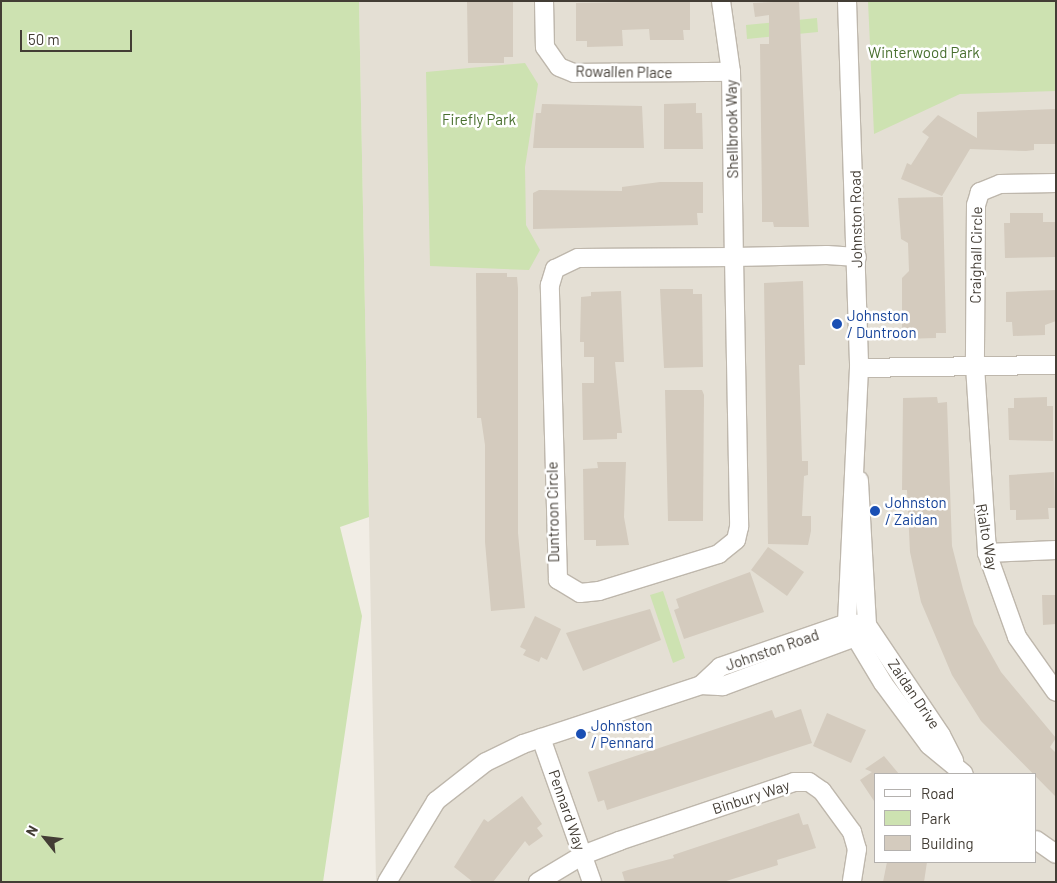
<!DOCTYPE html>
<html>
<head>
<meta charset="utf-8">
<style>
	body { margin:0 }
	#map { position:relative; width:1057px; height:883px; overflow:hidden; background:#f1ede5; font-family:Barlow,sans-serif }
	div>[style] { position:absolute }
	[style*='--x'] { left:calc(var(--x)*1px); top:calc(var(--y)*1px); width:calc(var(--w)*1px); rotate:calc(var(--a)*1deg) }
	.residential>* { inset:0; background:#e4dfd4 }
	.green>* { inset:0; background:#cde2b1 }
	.building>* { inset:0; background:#d4cbbe }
	.roads { filter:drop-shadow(1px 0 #beb7ac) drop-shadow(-1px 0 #beb7ac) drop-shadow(0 1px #beb7ac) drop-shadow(0 -1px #beb7ac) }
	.minor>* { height:18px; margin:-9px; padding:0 9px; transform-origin:9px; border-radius:9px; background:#fff }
	.dots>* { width:14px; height:14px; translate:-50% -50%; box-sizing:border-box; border:2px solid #fff; border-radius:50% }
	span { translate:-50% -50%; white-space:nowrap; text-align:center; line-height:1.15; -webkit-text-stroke:5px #fff; paint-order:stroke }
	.park-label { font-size:15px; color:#486f2e }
	.street-label { font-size:15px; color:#433d35 }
	.transit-label { font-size:15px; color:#164399 }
	.left { translate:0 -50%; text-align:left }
	.frame { position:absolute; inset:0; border:2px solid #433d35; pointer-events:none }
	.legend { position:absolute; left:874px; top:773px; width:162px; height:90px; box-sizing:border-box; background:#fff; border:1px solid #b4b1ae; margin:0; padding:6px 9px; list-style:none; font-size:15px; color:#433d35 }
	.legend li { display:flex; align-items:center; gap:10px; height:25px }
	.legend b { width:25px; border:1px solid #b4b1ae }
	.north { position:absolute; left:20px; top:813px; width:50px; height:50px; -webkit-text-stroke:4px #fff; paint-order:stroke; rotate:299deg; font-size:14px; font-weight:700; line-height:20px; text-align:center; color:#433d35 }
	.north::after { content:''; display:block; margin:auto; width:18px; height:22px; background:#433d35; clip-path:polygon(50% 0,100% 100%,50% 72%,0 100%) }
	.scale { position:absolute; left:20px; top:30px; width:112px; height:22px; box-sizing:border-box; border:2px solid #433d35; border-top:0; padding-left:6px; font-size:15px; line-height:18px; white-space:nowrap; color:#433d35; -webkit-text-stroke:4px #fff; paint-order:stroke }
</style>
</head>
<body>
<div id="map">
	<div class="residential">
		<div style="clip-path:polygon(evenodd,359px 1px,1056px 1px,1056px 882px,376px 882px,359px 1px,876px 774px,1036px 774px,1036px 862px,876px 862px,876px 774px)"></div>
	</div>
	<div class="green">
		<div style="clip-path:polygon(1px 1px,359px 1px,369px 517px,340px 527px,362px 616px,323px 882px,1px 882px)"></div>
		<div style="clip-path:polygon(868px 1px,1056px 1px,1056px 91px,960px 94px,874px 134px)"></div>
		<div style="clip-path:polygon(817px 18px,818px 32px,747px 39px,746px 25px)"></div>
		<div style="clip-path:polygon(525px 63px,538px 84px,525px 167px,526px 225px,540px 250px,529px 270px,430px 266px,426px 72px)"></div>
		<div style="clip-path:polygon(663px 591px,685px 658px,673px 663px,650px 595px)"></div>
	</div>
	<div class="building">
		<div style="clip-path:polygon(467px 1px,513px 1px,513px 57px,504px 57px,504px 63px,468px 63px)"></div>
		<div style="clip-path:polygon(690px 1px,690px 30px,683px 30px,684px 40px,650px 40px,649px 29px,622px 30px,623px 46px,587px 47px,587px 41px,576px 41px,576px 3px)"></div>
		<div style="clip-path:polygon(799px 1px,809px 227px,774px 227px,773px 222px,762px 222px,762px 207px,760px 44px,769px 44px,769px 15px,755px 17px,753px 3px)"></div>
		<div style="clip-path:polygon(696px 103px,696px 113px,702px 113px,703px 149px,664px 149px,664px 104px)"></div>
		<div style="clip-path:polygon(542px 104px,642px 106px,644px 148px,533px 148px,536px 113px,541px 113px)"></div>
		<div style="clip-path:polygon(1056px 109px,1056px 144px,1034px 144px,1034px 150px,1026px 151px,970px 149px,942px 196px,901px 179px,907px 163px,911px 165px,929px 137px,922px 132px,938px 115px,977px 138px,977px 112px)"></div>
		<div style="clip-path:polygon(660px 182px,703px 182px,703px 213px,697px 213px,698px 225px,533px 229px,533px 193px,539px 190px,622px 191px,622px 187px)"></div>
		<div style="clip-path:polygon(943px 197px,946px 333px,936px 333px,936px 338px,902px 339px,902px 278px,909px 271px,908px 243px,901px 239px,898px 198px)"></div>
		<div style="clip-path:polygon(1010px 213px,1043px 213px,1043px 222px,1056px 222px,1056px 257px,1005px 258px,1004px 223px,1010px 223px)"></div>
		<div style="clip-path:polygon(476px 273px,507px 273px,507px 277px,517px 277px,518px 288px,518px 533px,525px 608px,491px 611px,485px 542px,485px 445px,481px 418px,477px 418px)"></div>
		<div style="clip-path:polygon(803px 281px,805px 365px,799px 365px,801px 427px,802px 461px,808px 461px,808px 475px,804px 476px,802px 516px,811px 516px,811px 531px,808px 545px,768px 544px,764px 283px)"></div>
		<div style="clip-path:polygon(660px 289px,693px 289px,693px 294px,702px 294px,703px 367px,664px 368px)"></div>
		<div style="clip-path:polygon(1056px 290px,1056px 321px,1045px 325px,1045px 335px,1013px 336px,1012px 322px,1006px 322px,1006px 292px)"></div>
		<div style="clip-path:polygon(621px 291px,624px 362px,615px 362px,622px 433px,617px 433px,617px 439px,583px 440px,582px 383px,594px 383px,594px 357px,584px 357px,584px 342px,580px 342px,581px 297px,591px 296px,591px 292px)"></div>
		<div style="clip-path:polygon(665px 390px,702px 390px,704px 395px,703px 521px,668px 521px)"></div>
		<div style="clip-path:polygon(937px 397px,938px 403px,947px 402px,952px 546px,963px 589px,974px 624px,1001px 672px,1056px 738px,1050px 747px,1056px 753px,1056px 797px,981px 721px,952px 675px,921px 602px,910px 552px,907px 490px,902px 490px,903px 398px)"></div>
		<div style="clip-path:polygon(1047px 397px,1047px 406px,1053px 406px,1053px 441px,1009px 440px,1008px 408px,1014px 408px,1014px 398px)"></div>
		<div style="clip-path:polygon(597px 462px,626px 462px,624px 517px,629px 545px,596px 546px,596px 540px,584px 540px,583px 469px,598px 468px)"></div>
		<div style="clip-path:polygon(1054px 472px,1055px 508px,1048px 508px,1049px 519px,1016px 520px,1016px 510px,1010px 510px,1009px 475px)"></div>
		<div style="clip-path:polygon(768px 547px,804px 572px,787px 596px,751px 570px)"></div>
		<div style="clip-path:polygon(750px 572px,764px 612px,684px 639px,674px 610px,679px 608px,676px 599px)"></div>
		<div style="clip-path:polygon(1042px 595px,1056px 595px,1056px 624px,1043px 625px)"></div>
		<div style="clip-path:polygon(650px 609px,661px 640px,583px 671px,566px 633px)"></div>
		<div style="clip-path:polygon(535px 616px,561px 629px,547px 660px,541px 657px,539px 662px,523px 655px,526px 650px,520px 647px)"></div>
		<div style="clip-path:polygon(801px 709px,812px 743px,607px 810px,604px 800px,598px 802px,588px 772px,772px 710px,775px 718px)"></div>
		<div style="clip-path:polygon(827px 713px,866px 730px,851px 763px,813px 746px)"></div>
		<div style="clip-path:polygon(884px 756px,899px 774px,876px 774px,876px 804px,860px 780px,872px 772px,865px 769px)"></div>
		<div style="clip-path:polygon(522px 796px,542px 824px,537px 828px,543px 836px,529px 846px,525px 841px,493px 882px,473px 882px,454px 867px,484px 819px,488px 822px)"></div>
		<div style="clip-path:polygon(799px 813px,803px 825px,808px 824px,816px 848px,777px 860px,778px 865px,723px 882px,625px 882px,622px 872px,628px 870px,674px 858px,673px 855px)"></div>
		<div style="clip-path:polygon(887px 862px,927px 862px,924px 882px,883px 882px)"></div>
	</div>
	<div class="roads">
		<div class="minor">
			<div style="--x:544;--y:1;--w:46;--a:88.8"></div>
			<div style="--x:545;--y:47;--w:24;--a:55"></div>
			<div style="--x:559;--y:67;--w:16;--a:22"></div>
			<div style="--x:574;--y:73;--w:157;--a:-0.4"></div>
			<div style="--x:721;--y:1;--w:72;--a:82"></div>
			<div style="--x:731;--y:72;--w:185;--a:89.1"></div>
			<div style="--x:734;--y:257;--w:270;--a:88.9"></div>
			<div style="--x:739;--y:527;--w:13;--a:103"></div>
			<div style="--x:736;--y:540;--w:22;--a:141"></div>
			<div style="--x:719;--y:554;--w:126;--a:162.9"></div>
			<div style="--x:599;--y:591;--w:19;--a:174"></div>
			<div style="--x:580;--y:593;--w:26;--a:-149"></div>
			<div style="--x:558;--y:580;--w:295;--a:-91.6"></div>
			<div style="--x:550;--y:285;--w:17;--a:-73"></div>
			<div style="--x:555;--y:269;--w:25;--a:-26"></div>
			<div style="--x:578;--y:258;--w:156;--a:-0.4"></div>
			<div style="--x:734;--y:257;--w:93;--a:-1.2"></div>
			<div style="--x:827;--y:255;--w:30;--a:4"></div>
			<div style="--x:847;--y:1;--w:367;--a:88.1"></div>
			<div style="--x:859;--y:368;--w:255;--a:92.7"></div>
			<div style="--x:847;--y:623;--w:70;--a:59"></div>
			<div style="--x:883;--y:683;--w:77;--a:53.4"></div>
			<div style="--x:929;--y:745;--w:45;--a:39.6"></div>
			<div style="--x:1056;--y:183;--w:56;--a:179"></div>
			<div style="--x:1000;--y:184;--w:22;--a:158"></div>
			<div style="--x:980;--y:192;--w:14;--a:107"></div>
			<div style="--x:976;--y:205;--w:161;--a:90.4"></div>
			<div style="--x:975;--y:366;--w:187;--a:86.3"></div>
			<div style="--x:987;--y:553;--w:89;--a:70.3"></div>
			<div style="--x:1017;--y:637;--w:67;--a:54.7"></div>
			<div style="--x:859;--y:368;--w:197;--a:-0.9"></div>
			<div style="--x:987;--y:553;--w:69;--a:-2.5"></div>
			<div style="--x:867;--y:625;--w:133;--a:56.1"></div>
			<div style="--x:941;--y:735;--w:29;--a:63"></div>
			<div style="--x:701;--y:685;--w:26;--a:-43"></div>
			<div style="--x:720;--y:667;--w:134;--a:-19.1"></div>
			<div style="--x:847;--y:623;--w:12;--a:5"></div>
			<div style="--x:541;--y:738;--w:153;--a:70.5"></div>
			<div style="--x:1036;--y:840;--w:24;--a:35"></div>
			<div style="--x:387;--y:882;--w:95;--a:-58.8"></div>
			<div style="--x:436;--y:801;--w:63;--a:-38"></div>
			<div style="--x:486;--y:762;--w:41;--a:-25.9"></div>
			<div style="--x:523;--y:744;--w:188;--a:-18.3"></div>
			<div style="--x:701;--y:685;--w:22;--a:3"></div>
			<div style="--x:723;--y:686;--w:139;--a:-20.3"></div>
			<div style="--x:853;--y:638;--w:19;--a:-43"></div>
			<div style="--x:867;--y:625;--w:145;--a:-93.2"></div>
			<div style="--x:538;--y:882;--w:52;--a:-31"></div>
			<div style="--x:583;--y:855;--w:39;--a:-21"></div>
			<div style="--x:619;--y:841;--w:185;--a:-18.6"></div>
			<div style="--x:794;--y:782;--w:15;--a:0"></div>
			<div style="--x:809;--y:782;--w:16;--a:35"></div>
			<div style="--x:822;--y:791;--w:51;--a:53.8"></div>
			<div style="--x:852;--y:832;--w:18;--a:74"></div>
			<div style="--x:857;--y:849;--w:33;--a:99"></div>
		</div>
	</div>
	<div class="dots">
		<div style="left:837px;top:324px;background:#1a4fb4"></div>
		<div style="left:875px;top:511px;background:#1a4fb4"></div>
		<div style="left:581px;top:734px;background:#1a4fb4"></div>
	</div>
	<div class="park-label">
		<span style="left:924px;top:53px">Winterwood Park</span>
		<span style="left:479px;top:120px">Firefly Park</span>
	</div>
	<div class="street-label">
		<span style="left:624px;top:72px;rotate:1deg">Rowallen Place</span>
		<span style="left:732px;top:129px;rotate:-91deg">Shellbrook Way</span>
		<span style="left:856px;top:219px;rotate:-91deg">Johnston Road</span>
		<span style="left:976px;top:255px;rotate:-89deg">Craighall Circle</span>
		<span style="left:553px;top:512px;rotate:-91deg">Duntroon Circle</span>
		<span style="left:987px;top:537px;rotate:80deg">Rialto Way</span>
		<span style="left:772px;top:650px;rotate:-19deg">Johnston Road</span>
		<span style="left:914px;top:694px;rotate:56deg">Zaidan Drive</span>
		<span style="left:751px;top:797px;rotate:-18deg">Binbury Way</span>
		<span style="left:567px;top:810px;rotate:71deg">Pennard Way</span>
	</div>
	<div class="transit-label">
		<span class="left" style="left:847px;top:324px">Johnston<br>/ Duntroon</span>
		<span class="left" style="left:885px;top:511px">Johnston<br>/ Zaidan</span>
		<span class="left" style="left:591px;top:734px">Johnston<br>/ Pennard</span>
	</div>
	<div class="frame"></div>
	<ul class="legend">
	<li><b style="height:6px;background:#fff"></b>Road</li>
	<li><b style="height:14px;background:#cde2b1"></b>Park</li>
	<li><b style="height:14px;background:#d4cbbe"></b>Building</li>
	</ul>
	<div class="north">N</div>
	<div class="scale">50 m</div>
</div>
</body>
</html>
